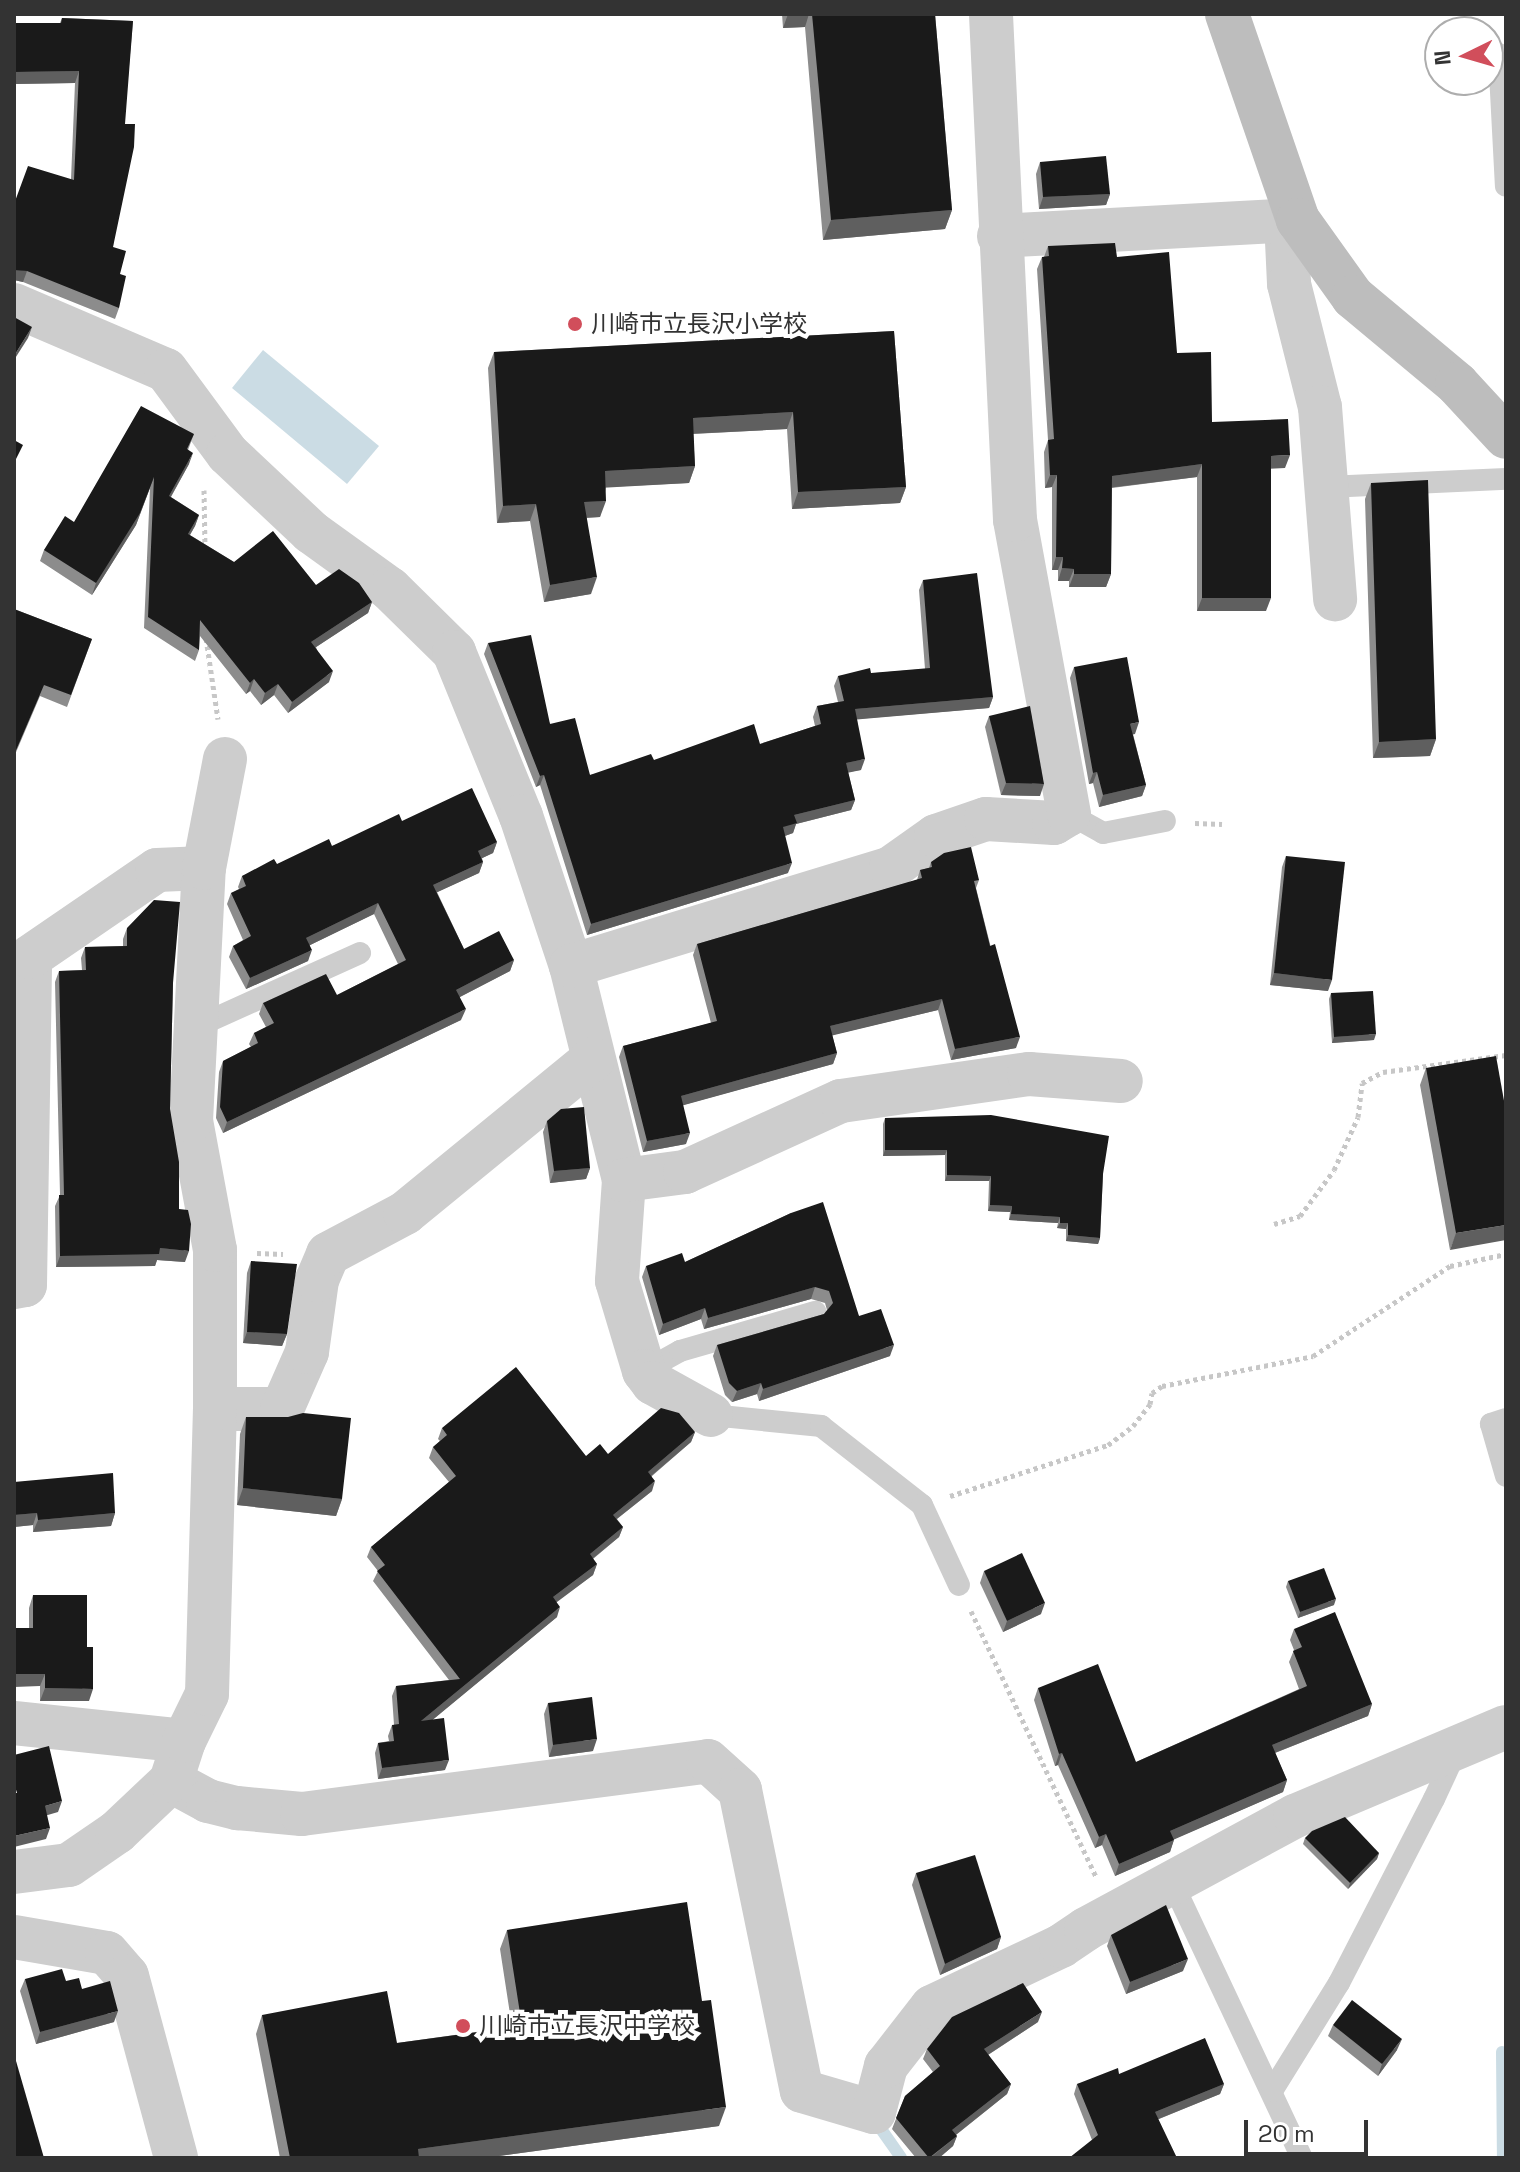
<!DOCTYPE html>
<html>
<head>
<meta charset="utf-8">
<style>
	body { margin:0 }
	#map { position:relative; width:1520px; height:2172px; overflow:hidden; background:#fff; font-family:"Space Grotesk","Noto Sans JP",sans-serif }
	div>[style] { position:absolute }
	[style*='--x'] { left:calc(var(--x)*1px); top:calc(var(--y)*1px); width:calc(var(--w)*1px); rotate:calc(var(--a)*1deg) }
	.water>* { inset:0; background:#cbdce4 }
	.stream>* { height:12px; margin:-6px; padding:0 6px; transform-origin:6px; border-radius:6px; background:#cbdce4 }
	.path>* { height:5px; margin-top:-2.5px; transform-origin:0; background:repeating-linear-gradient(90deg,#c7c7c7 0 4px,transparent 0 8px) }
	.lane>* { height:22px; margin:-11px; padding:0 11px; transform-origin:11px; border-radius:11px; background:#cdcdcd }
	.street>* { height:44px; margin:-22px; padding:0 22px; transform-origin:22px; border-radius:22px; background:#cdcdcd }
	.secondary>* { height:44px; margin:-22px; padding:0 22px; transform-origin:22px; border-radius:22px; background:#bdbdbd }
	.wall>* { inset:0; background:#8c8c8c }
	.shaded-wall>* { inset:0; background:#5f5f5f }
	.building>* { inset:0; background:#1a1a1a }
	.dots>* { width:22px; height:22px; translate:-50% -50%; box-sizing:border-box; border:4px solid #fff; border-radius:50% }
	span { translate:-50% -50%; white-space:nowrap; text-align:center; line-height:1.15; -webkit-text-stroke:8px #fff; paint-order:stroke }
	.poi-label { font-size:24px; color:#333 }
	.left { translate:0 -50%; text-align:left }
	.frame { position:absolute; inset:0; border:16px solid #333; pointer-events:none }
	.north { position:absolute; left:1424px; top:16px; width:80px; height:80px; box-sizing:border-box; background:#fff; border:2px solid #adadad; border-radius:50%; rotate:265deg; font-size:22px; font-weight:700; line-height:32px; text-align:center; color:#333 }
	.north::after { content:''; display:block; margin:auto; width:28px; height:36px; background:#d14e5b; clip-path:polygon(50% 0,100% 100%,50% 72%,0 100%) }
	.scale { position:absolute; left:1244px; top:2120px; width:124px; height:36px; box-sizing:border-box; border:4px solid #333; border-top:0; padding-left:10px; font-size:24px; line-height:28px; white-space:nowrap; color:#333; -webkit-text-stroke:6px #fff; paint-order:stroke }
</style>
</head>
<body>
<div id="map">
	<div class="water">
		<div style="clip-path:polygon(263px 350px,379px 446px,347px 484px,232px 388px)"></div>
	</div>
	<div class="stream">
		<div style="--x:1502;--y:2052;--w:106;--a:89.5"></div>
		<div style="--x:881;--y:2129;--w:35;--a:55"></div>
	</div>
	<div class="path">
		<div style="--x:204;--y:490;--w:58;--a:89"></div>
		<div style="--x:206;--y:638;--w:82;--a:81.6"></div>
		<div style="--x:1195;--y:823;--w:27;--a:2"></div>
		<div style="--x:1274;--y:1224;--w:27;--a:-17"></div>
		<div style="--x:1300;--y:1216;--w:57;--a:-53.5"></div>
		<div style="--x:1334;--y:1170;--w:58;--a:-65.6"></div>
		<div style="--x:1358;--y:1117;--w:34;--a:-83"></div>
		<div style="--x:1362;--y:1083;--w:24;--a:-28"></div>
		<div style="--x:1383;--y:1072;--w:124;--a:-7.9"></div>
		<div style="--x:257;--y:1253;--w:26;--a:2"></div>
		<div style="--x:950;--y:1496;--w:166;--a:-17.9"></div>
		<div style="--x:1108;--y:1445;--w:31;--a:-37"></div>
		<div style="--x:1133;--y:1426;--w:28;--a:-52"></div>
		<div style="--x:1150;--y:1404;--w:11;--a:-80"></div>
		<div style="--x:1152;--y:1393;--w:12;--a:-35"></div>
		<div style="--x:1162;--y:1386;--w:154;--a:-11.2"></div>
		<div style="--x:1313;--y:1356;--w:164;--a:-33.3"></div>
		<div style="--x:1450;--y:1266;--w:57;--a:-12.1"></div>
		<div style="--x:971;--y:1611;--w:294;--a:64.8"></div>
	</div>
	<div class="lane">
		<div style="--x:1499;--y:54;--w:132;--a:87"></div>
		<div style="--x:1327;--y:487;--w:179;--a:-2.6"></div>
		<div style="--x:1069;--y:814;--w:39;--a:29"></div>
		<div style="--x:1103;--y:833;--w:63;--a:-11"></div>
		<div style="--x:196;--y:1027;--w:180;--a:-24.3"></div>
		<div style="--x:644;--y:1371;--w:41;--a:-29.1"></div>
		<div style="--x:680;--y:1351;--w:141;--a:-16.1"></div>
		<div style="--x:711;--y:1415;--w:111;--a:5.7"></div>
		<div style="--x:821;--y:1426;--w:128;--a:38"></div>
		<div style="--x:922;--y:1505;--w:88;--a:65.2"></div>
		<div style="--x:1506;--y:1419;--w:16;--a:162"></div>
		<div style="--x:1491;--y:1424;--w:54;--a:73.9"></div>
		<div style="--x:1173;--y:1884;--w:303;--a:64.8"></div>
		<div style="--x:1272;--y:2091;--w:127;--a:-58.2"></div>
		<div style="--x:1339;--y:1983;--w:207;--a:-62.7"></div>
		<div style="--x:1434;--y:1799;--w:43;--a:-65.2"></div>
		<div style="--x:1452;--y:1760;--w:8;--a:-104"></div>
	</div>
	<div class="street">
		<div style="--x:1286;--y:220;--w:64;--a:87.3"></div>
		<div style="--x:1289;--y:284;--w:127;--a:75.9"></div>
		<div style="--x:1320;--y:407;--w:193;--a:85.5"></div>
		<div style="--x:999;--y:236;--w:299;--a:-3.1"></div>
		<div style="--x:14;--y:305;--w:165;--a:23.2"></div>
		<div style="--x:166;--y:370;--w:104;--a:53.6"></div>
		<div style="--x:228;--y:454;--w:114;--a:43.2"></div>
		<div style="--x:311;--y:532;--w:97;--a:35.8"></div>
		<div style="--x:390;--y:589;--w:90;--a:44.5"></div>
		<div style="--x:454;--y:652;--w:177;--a:67.8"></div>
		<div style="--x:521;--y:816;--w:158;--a:71.6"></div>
		<div style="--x:571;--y:966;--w:220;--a:76.1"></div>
		<div style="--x:624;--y:1180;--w:101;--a:94"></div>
		<div style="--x:617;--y:1281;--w:94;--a:73.3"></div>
		<div style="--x:644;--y:1371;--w:15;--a:53"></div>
		<div style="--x:653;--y:1383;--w:66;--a:28.9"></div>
		<div style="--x:571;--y:966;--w:335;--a:-17"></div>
		<div style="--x:891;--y:868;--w:55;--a:-35.4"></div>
		<div style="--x:936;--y:836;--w:53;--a:-18.8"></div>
		<div style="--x:986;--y:819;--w:68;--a:3.4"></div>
		<div style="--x:1054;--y:823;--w:17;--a:-31"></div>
		<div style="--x:1069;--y:814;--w:299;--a:-100.4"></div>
		<div style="--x:1015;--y:520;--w:507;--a:-92.72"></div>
		<div style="--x:624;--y:1180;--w:62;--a:-7.5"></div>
		<div style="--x:685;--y:1172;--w:171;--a:-24.5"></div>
		<div style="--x:841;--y:1101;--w:190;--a:-8.2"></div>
		<div style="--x:1029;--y:1074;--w:92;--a:4.4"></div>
		<div style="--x:14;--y:1287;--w:11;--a:-10"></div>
		<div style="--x:25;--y:1285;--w:328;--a:-89.1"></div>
		<div style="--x:30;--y:957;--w:154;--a:-34.4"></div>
		<div style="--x:157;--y:870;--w:47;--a:-2.4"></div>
		<div style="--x:215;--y:1409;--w:67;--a:0"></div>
		<div style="--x:282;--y:1409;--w:62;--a:-66.3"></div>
		<div style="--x:307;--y:1352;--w:73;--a:-82.1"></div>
		<div style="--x:317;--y:1280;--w:28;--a:-67"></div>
		<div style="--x:328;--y:1254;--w:87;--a:-28"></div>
		<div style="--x:405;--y:1213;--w:243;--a:-39.3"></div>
		<div style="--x:14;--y:1723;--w:171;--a:6"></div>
		<div style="--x:171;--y:1781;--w:42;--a:28.4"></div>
		<div style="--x:208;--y:1801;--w:30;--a:14"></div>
		<div style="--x:237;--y:1808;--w:65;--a:5.3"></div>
		<div style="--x:302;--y:1814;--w:409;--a:-7.4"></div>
		<div style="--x:708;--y:1761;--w:43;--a:42.2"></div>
		<div style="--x:740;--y:1790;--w:307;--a:78.4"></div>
		<div style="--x:802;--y:2091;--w:75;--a:16.3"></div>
		<div style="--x:874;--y:2112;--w:48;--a:-75.4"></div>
		<div style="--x:886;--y:2066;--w:75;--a:-52.1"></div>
		<div style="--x:932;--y:2007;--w:143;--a:-25.3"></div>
		<div style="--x:1061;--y:1946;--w:30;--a:-34"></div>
		<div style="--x:1086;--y:1929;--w:238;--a:-28.4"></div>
		<div style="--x:1295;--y:1816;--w:229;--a:-22.9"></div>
		<div style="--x:14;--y:1872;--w:55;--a:-7.3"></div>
		<div style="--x:69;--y:1865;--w:58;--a:-34.5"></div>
		<div style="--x:117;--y:1832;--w:74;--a:-43.4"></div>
		<div style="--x:171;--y:1781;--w:42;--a:-72"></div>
		<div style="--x:184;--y:1741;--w:52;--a:-63.9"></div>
		<div style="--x:207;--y:1694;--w:285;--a:-88.4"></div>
		<div style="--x:215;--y:1409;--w:159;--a:-90"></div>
		<div style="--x:215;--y:1250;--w:131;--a:-100.5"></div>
		<div style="--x:191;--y:1121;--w:253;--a:-87.1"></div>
		<div style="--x:204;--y:868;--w:111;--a:-79.1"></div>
		<div style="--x:14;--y:1937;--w:94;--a:9.8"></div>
		<div style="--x:107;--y:1953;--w:30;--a:49"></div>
		<div style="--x:127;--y:1976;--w:188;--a:74.9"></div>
	</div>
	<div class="secondary">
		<div style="--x:1227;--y:14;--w:218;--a:71"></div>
		<div style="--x:1298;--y:220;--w:95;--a:54.5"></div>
		<div style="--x:1353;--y:297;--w:136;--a:39.9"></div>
		<div style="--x:1457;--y:384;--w:72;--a:47.2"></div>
	</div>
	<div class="wall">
		<div style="clip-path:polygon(782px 14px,935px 14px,952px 210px,945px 229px,823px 240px,805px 27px,783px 28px)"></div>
		<div style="clip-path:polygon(62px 18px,133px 21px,113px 247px,120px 274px,119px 308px,115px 319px,23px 282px,14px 280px,14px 204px,71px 179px,75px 83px,14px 84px,14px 23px,60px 23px)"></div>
		<div style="clip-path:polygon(1040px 162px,1110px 194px,1106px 205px,1039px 209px,1036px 174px)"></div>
		<div style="clip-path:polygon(1048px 246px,1117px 257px,1177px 353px,1212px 422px,1285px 468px,1271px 468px,1266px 611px,1197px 611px,1197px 477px,1112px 488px,1111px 574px,1106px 587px,1069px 587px,1069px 581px,1058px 581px,1058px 570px,1052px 570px,1052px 487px,1045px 488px,1044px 452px,1048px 440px,1037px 269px,1042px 257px,1044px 257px)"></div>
		<div style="clip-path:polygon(894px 331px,906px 487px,900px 503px,792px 509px,787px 429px,693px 434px,695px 466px,689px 483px,606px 487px,600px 517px,587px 518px,591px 594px,544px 602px,530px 521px,497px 523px,488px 368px,494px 352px)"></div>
		<div style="clip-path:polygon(194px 434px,188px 450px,189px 464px,171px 497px,199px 515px,195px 526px,190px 535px,234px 562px,372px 602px,368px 613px,316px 647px,329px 682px,288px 713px,274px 695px,261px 705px,250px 691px,246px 694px,200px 636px,199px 650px,195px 661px,144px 628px,150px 488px,136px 525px,92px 595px,40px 561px,44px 550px)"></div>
		<div style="clip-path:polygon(1371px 483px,1436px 739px,1430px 756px,1373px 758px,1365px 499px)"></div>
		<div style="clip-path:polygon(923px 580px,993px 697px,989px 708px,857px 719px,861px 770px,848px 772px,855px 800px,851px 810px,796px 824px,793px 833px,785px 836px,788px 873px,587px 935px,540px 785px,536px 787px,484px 654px,488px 643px,590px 775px,654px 760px,760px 744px,815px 726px,813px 717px,817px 706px,838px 702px,834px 686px,838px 676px,925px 669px,919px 590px)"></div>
		<div style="clip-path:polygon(14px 609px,92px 639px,67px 707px,40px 696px,14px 757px)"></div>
		<div style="clip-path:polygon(1074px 667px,1135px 734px,1133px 734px,1146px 785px,1142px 796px,1099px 807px,1093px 783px,1089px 784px,1070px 678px)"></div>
		<div style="clip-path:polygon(989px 716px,1040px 796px,1001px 795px,985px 727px)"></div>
		<div style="clip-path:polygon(402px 821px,497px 842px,493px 853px,482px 858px,483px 862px,479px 873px,437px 892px,464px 949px,514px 960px,510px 971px,460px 997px,461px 1020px,223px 1133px,216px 1118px,219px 1072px,223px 1061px,251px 1047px,249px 1044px,254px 1033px,266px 1027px,259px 1014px,263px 1003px,337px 995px,398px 964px,374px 914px,310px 945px,308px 961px,246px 989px,229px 957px,233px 946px,243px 940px,227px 904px,231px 893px,239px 889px,238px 887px,242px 876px,332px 846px)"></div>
		<div style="clip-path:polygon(1286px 856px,1328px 991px,1270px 985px,1282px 867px)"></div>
		<div style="clip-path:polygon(931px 862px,979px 880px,976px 888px,1016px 1048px,951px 1060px,938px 1010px,832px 1035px,837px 1053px,833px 1064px,683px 1105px,686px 1144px,643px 1152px,619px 1057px,623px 1046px,711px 1023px,693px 955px,697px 944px,917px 880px,920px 870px,929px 868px)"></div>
		<div style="clip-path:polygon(127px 928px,173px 983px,170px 1109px,179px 1209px,185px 1262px,157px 1260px,155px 1266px,56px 1267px,55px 1206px,60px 1195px,55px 982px,59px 971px,82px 970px,81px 958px,85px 947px,123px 946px,123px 939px)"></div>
		<div style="clip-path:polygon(1331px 993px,1374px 1040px,1332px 1043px,1329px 999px)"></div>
		<div style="clip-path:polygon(1426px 1068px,1506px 1112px,1450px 1250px,1420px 1085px)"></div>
		<div style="clip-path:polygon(885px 1118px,1103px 1174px,1100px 1238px,1098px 1244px,1066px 1241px,1066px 1229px,1057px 1228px,1058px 1223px,1009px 1220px,1010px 1212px,988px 1211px,989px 1181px,945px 1181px,945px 1155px,883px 1156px,883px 1124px)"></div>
		<div style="clip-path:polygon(547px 1121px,590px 1168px,586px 1179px,550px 1183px,543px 1132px)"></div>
		<div style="clip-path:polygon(791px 1213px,859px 1316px,890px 1356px,759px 1401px,757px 1394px,732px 1402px,725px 1395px,713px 1356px,717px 1345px,824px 1314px,827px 1310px,825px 1303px,811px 1299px,704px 1329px,701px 1319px,659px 1335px,642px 1277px,646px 1266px,685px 1262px)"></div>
		<div style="clip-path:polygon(251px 1261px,287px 1334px,282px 1346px,243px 1343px,247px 1273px)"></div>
		<div style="clip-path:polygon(246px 1417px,342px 1499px,336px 1516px,237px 1505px,240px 1434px)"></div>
		<div style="clip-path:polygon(442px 1428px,586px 1456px,608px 1454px,695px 1432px,691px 1442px,652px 1476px,652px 1491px,617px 1519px,623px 1527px,619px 1537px,593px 1559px,597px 1564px,593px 1575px,556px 1602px,557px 1617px,432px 1720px,445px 1770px,378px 1779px,375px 1753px,378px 1743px,389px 1741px,388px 1736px,392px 1725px,394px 1725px,392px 1696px,396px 1686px,449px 1680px,373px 1581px,378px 1571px,367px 1557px,371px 1547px,449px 1482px,429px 1458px,433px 1447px,440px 1441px,438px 1439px)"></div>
		<div style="clip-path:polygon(14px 1482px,115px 1513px,111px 1526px,33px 1532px,33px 1525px,14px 1527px)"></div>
		<div style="clip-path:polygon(984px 1571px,1041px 1614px,1003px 1632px,980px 1583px)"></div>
		<div style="clip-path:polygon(1288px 1581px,1334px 1605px,1298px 1618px,1286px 1587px)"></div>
		<div style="clip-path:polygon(33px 1595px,89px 1701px,40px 1701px,40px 1686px,29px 1628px,29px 1608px)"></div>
		<div style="clip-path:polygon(1294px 1629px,1372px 1704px,1368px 1716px,1275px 1753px,1287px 1780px,1283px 1792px,1174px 1839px,1170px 1852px,1115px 1876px,1102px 1845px,1095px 1848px,1058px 1765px,1055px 1766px,1034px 1700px,1038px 1688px,1136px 1762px,1299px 1689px,1289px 1662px,1294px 1650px,1290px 1640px)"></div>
		<div style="clip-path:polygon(548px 1703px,593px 1751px,549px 1757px,544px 1714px)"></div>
		<div style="clip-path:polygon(1305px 1838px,1379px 1853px,1377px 1859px,1348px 1889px,1303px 1844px)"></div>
		<div style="clip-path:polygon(916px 1873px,1001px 1937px,997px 1949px,940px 1975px,912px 1885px)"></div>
		<div style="clip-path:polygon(507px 1930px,719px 2126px,484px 2158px,280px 2158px,256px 2034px,262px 2015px,397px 2043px,512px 2027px,500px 1949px)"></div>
		<div style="clip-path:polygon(1111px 1935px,1183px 1971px,1126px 1994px,1107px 1946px)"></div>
		<div style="clip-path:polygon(25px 1979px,66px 1981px,82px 1989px,114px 2022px,36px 2044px,20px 1991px)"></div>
		<div style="clip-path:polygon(1038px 2022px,988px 2055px,1011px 2084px,1007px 2094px,956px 2135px,957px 2136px,953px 2146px,939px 2158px,916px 2158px,892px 2129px,905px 2096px,933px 2072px,923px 2059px,927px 2049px)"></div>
		<div style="clip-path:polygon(1333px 2025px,1397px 2050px,1378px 2076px,1328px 2036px)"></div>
		<div style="clip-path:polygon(1119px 2074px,1224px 2084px,1220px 2094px,1159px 2119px,1092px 2140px,1074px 2094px,1077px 2084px)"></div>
	</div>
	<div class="shaded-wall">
		<div style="clip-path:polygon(788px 14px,809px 14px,805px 27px,783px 28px)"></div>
		<div style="clip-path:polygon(79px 71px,75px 83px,14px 84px,14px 72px)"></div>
		<div style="clip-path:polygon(1110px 194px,1106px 205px,1039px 209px,1043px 197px)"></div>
		<div style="clip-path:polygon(952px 210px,945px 229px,823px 240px,831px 220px)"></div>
		<div style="clip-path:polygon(16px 269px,27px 271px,23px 282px,14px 280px,14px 270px)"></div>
		<div style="clip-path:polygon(32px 327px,28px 338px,14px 360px,14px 356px)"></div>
		<div style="clip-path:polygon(793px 412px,787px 429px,687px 434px,693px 418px)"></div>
		<div style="clip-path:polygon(193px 453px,189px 464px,165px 507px,169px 496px)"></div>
		<div style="clip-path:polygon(1290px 455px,1285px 468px,1266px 469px,1271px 456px)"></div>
		<div style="clip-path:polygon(1202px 464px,1197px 477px,1107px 488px,1112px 476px)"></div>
		<div style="clip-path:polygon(695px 466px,689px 483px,599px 488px,605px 471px)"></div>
		<div style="clip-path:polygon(1050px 475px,1057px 475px,1052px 487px,1045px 488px)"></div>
		<div style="clip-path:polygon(154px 477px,136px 525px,92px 595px,96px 583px)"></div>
		<div style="clip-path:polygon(906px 487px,900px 503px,792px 509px,798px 492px)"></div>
		<div style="clip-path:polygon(606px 501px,600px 517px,578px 518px,584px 502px)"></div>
		<div style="clip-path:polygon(536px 504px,530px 521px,497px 523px,503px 506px)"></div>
		<div style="clip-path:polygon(199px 515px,195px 526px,184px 545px,188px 534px)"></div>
		<div style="clip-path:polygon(1056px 557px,1063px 557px,1058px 570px,1052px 570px)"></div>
		<div style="clip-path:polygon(1062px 568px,1074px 569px,1069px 581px,1058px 581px)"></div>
		<div style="clip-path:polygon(1074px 574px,1111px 574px,1106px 587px,1069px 587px)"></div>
		<div style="clip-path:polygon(597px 577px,591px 594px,544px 602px,550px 585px)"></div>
		<div style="clip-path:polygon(1202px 598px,1271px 598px,1266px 611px,1197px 611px)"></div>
		<div style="clip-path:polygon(372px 602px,368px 613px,307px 653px,311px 642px)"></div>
		<div style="clip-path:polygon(333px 671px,329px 682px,288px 713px,292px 702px)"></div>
		<div style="clip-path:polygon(254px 679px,250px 691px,246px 694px,250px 683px)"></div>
		<div style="clip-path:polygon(278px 684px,274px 695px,261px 705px,265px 693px)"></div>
		<div style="clip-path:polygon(993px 697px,989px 708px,851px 720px,855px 709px)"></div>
		<div style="clip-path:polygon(1139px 722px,1135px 734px,1126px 736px,1130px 724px)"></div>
		<div style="clip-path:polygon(1436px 739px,1430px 756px,1373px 758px,1379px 742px)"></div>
		<div style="clip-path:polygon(865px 759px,861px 770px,842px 774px,846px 763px)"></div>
		<div style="clip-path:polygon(1097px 772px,1093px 783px,1089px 784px,1093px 773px)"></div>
		<div style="clip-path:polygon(544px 775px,540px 785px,536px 787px,540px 776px)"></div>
		<div style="clip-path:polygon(1006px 783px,1044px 784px,1040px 796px,1001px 795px)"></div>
		<div style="clip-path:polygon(1146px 785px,1142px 796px,1099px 807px,1103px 795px)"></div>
		<div style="clip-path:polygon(855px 800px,851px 810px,796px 824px,793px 833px,779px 838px,783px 827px,794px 815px)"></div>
		<div style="clip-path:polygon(497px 842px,493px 853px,474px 862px,478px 851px)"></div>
		<div style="clip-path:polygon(483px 862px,479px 873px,429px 896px,433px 885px)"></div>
		<div style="clip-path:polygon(792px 863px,788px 873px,587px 935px,591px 924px)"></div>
		<div style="clip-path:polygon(378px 903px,374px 914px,302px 949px,306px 938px)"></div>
		<div style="clip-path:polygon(312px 950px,308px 961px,246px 989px,250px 978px)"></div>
		<div style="clip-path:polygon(514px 960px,510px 971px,452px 1001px,456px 990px)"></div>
		<div style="clip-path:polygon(1274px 973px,1332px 980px,1328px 991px,1270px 985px)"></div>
		<div style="clip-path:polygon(942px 999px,938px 1010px,826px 1037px,830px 1026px)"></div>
		<div style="clip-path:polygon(466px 1009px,461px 1020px,223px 1133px,227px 1122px)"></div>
		<div style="clip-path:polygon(1376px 1034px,1374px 1040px,1332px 1043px,1334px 1037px)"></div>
		<div style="clip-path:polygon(1020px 1037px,1016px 1048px,951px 1060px,955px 1049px)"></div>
		<div style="clip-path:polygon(837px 1053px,833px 1064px,677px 1107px,681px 1096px)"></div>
		<div style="clip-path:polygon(690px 1133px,686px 1144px,643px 1152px,647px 1141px)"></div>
		<div style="clip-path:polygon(885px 1150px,947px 1150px,945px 1155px,883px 1156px)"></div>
		<div style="clip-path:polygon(590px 1168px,586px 1179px,550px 1183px,554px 1171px)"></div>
		<div style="clip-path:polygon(947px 1175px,991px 1176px,989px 1181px,945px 1181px)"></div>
		<div style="clip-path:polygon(990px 1205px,1012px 1206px,1010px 1212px,988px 1211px)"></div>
		<div style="clip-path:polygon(1011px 1214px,1060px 1217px,1058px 1223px,1009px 1220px)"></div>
		<div style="clip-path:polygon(1060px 1223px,1068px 1223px,1066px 1229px,1057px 1228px)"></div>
		<div style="clip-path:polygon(1506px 1225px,1506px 1240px,1450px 1250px,1456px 1233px)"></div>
		<div style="clip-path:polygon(1068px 1235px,1100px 1238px,1098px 1244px,1066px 1241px)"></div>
		<div style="clip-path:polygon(160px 1248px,189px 1251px,185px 1262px,157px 1260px,155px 1266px,56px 1267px,60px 1256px)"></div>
		<div style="clip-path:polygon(815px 1287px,811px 1299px,704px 1329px,708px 1318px)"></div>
		<div style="clip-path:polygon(705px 1308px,701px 1319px,659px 1335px,663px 1324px)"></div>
		<div style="clip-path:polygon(247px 1332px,287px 1334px,282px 1346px,243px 1343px)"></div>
		<div style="clip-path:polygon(894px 1345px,890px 1356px,759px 1401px,763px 1389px)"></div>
		<div style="clip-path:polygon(761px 1383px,757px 1394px,732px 1402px,737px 1391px)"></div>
		<div style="clip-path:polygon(695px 1432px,691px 1442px,644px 1482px,648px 1472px)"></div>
		<div style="clip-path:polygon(655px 1481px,652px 1491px,609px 1525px,613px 1515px)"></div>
		<div style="clip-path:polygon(243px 1488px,342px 1499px,336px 1516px,237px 1505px)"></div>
		<div style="clip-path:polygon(37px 1513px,33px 1525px,14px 1527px,14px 1515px)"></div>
		<div style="clip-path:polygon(115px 1513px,111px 1526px,33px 1532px,38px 1520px)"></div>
		<div style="clip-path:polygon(623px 1527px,619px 1537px,586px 1564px,590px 1554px)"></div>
		<div style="clip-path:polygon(597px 1564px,593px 1575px,549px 1608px,553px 1597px)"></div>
		<div style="clip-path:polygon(1336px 1599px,1334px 1605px,1298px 1618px,1300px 1612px)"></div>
		<div style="clip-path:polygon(1045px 1603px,1041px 1614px,1003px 1632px,1007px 1621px)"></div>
		<div style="clip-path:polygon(560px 1607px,557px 1617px,418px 1732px,421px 1721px)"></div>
		<div style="clip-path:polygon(14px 1674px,45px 1674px,40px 1686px,14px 1687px)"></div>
		<div style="clip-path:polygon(45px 1688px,93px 1689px,89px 1701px,40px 1701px)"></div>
		<div style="clip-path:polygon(1372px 1704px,1368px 1716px,1267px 1756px,1272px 1745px)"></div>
		<div style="clip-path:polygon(597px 1739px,593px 1751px,549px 1757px,553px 1745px)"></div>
		<div style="clip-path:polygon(1062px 1753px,1058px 1765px,1055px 1766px,1059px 1754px)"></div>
		<div style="clip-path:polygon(449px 1760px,445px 1770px,378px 1779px,382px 1768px)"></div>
		<div style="clip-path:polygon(1287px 1780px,1283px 1792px,1166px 1843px,1170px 1831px)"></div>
		<div style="clip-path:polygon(62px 1801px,58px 1812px,41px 1817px,45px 1806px)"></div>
		<div style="clip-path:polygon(50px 1828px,46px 1839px,14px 1847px,14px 1836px)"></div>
		<div style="clip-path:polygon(1106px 1834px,1102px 1845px,1095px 1848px,1099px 1837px)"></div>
		<div style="clip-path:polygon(1174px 1840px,1170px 1852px,1115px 1876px,1119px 1864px)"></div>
		<div style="clip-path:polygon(1379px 1853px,1377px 1859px,1348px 1889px,1350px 1883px)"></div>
		<div style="clip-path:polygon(1001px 1937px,997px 1949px,940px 1975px,945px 1964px)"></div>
		<div style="clip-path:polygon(1188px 1959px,1183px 1971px,1126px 1994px,1130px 1982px)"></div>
		<div style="clip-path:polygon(118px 2011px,114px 2022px,36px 2044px,40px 2032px)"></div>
		<div style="clip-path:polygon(1042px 2012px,1038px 2022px,980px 2060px,984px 2049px)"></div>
		<div style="clip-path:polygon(1402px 2039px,1397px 2050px,1378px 2076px,1382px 2064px)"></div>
		<div style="clip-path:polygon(1011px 2084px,1007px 2094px,948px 2141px,952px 2130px)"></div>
		<div style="clip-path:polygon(1224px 2084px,1220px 2094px,1151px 2122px,1155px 2112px)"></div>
		<div style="clip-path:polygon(726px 2107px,719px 2126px,484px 2158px,415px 2158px,418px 2149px)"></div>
		<div style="clip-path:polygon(957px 2136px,953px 2146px,939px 2158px,930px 2158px)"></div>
	</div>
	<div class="building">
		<div style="clip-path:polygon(812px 14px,935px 14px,952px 210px,831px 220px)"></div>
		<div style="clip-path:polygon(62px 18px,133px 21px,125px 124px,135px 124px,134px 147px,113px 247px,126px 251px,120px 274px,126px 276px,119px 308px,27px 271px,14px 270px,14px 204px,28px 166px,74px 180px,79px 71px,14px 72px,14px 23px,61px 23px)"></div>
		<div style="clip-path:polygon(1106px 156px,1110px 194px,1043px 197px,1040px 162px)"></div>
		<div style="clip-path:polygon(1115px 243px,1117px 257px,1169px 252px,1177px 353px,1211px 352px,1212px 422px,1288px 419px,1290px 455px,1271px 456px,1271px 598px,1202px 598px,1202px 464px,1112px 476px,1111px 574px,1074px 574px,1074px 569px,1062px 568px,1063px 557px,1056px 557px,1057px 475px,1050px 475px,1048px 440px,1054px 439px,1042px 257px,1049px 256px,1048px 246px)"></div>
		<div style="clip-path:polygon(14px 317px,32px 327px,14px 356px)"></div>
		<div style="clip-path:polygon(894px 331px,906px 487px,798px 492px,793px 412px,693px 418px,695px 466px,605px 471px,606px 501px,584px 502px,597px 577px,550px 585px,536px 504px,503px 506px,494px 352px)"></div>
		<div style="clip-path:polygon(141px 406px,194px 434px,187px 449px,193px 453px,169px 496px,199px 515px,188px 534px,234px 562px,273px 531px,316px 585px,339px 569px,359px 583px,372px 602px,311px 642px,333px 671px,292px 702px,278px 684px,265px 693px,254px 679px,250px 683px,200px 620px,199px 650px,148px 617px,154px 477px,140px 513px,96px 583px,44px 550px,65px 516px,74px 522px)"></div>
		<div style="clip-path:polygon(14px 440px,23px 445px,14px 463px)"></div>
		<div style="clip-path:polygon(1428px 480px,1436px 739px,1379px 742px,1371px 483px)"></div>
		<div style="clip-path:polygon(977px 573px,993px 697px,855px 709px,865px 759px,846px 763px,855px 800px,794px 815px,797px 823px,783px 827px,792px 863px,591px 924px,544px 775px,540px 776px,488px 643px,531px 635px,550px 724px,575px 718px,590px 775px,651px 754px,654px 760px,754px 724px,760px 744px,821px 724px,817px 706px,844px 701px,838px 676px,870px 668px,871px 673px,930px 668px,923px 580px)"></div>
		<div style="clip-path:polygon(14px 609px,92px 639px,71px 695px,44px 685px,14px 755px)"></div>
		<div style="clip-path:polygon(1127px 657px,1139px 722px,1130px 724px,1146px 785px,1103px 795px,1097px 772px,1093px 773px,1074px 667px)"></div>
		<div style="clip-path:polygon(1030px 706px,1044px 784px,1006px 783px,989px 716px)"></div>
		<div style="clip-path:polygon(472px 788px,497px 842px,478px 851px,483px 862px,433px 885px,464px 949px,499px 931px,514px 960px,456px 990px,466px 1009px,227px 1122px,220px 1107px,223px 1061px,258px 1043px,254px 1033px,274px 1023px,263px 1003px,326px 974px,337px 995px,406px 960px,378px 903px,306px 938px,312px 950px,250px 978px,233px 946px,251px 936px,231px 893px,246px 886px,242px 876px,274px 859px,277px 864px,329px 839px,332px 846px,399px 814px,402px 821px)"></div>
		<div style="clip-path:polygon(971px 847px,979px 880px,974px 881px,990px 946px,995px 944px,1020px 1037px,955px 1049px,942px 999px,830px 1026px,837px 1053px,681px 1096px,690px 1133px,647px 1141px,623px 1046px,717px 1021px,697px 944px,922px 878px,920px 870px,932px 867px,931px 862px,944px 853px)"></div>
		<div style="clip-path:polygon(1286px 856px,1345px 862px,1332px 980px,1274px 973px)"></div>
		<div style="clip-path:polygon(154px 900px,180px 902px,173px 983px,170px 1109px,179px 1162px,179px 1209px,188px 1210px,191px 1224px,189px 1251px,160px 1248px,159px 1254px,60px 1256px,59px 1195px,64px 1195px,59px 971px,86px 970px,85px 947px,127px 946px,127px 928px)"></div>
		<div style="clip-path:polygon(1373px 991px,1376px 1034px,1334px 1037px,1331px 993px)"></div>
		<div style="clip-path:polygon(1496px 1056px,1506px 1112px,1506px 1225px,1456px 1233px,1426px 1068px)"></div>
		<div style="clip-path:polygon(584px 1107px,590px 1168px,554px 1171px,547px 1121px,561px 1109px)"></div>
		<div style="clip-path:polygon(991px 1115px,1109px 1136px,1103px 1174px,1100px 1238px,1068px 1235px,1068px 1223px,1060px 1223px,1060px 1217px,1011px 1214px,1012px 1206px,990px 1205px,991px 1176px,947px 1175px,947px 1150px,885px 1150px,885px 1118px)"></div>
		<div style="clip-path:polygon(823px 1202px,859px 1316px,881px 1309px,894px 1345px,763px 1389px,761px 1383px,737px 1391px,729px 1383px,717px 1345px,824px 1314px,833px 1303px,829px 1291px,815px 1287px,708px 1318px,705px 1308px,663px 1324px,646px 1266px,682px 1253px,685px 1262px,791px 1213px)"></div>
		<div style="clip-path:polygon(251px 1261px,297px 1264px,287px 1334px,247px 1332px)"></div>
		<div style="clip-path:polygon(516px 1367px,586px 1456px,600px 1444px,608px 1454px,661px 1408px,679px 1413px,695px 1432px,648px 1472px,655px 1481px,613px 1515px,623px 1527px,590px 1554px,597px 1564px,553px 1597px,560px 1607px,421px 1721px,444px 1718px,449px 1760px,382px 1768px,378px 1743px,394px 1741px,392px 1725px,399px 1724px,396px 1686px,460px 1679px,377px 1571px,385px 1565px,371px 1547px,456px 1476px,433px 1447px,447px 1435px,442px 1428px)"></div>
		<div style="clip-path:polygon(303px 1413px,351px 1418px,342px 1499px,243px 1488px,246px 1417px,288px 1417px)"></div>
		<div style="clip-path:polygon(113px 1473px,115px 1513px,38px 1520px,37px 1513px,14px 1515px,14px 1482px)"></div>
		<div style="clip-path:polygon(1022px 1553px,1045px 1603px,1007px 1621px,984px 1571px)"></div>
		<div style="clip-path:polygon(1324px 1568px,1336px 1599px,1300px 1612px,1288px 1581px)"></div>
		<div style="clip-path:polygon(33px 1595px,87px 1595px,87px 1647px,93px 1647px,93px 1689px,45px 1688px,45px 1674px,14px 1674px,14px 1628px,33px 1628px)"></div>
		<div style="clip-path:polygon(1335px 1612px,1372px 1704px,1272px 1745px,1287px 1780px,1170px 1831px,1174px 1840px,1119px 1864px,1106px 1834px,1099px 1837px,1062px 1753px,1059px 1754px,1038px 1688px,1098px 1664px,1136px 1762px,1307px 1686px,1293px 1651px,1302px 1647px,1294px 1629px)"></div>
		<div style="clip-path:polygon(592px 1697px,597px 1739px,553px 1745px,548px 1703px)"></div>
		<div style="clip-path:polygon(49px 1746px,62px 1801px,45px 1806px,50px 1828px,14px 1836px,14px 1793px,17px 1793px,14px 1783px,14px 1755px)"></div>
		<div style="clip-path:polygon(1345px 1817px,1379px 1853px,1350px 1883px,1305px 1838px,1312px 1831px)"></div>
		<div style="clip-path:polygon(975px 1855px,1001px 1937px,945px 1964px,916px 1873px)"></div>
		<div style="clip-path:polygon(687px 1902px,702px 2001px,711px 2000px,726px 2107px,418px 2149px,419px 2158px,290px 2158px,262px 2015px,387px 1991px,397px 2043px,522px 2026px,507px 1930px)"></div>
		<div style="clip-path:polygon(1166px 1905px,1188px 1959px,1130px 1982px,1111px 1935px)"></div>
		<div style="clip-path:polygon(62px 1969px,66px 1981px,79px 1978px,82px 1989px,110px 1981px,118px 2011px,40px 2032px,25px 1979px)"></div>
		<div style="clip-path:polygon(1023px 1983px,1042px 2012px,984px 2049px,1011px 2084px,952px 2130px,957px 2136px,929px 2158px,896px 2118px,905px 2096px,940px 2066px,927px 2049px,952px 2017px)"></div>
		<div style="clip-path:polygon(1352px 2000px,1402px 2039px,1382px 2064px,1333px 2025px)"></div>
		<div style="clip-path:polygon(1205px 2038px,1224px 2084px,1155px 2112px,1177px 2158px,1069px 2158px,1098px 2135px,1077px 2084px,1118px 2068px,1119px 2074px)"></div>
		<div style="clip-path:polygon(14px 2054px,44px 2158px,14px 2158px)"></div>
	</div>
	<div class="dots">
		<div style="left:575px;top:324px;background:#d14e5b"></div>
		<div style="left:463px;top:2026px;background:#d14e5b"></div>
	</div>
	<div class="poi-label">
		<span class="left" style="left:591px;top:324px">川崎市立長沢小学校</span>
		<span class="left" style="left:479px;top:2026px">川崎市立長沢中学校</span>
	</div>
	<div class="frame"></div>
	<div class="north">N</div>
	<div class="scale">20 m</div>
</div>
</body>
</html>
